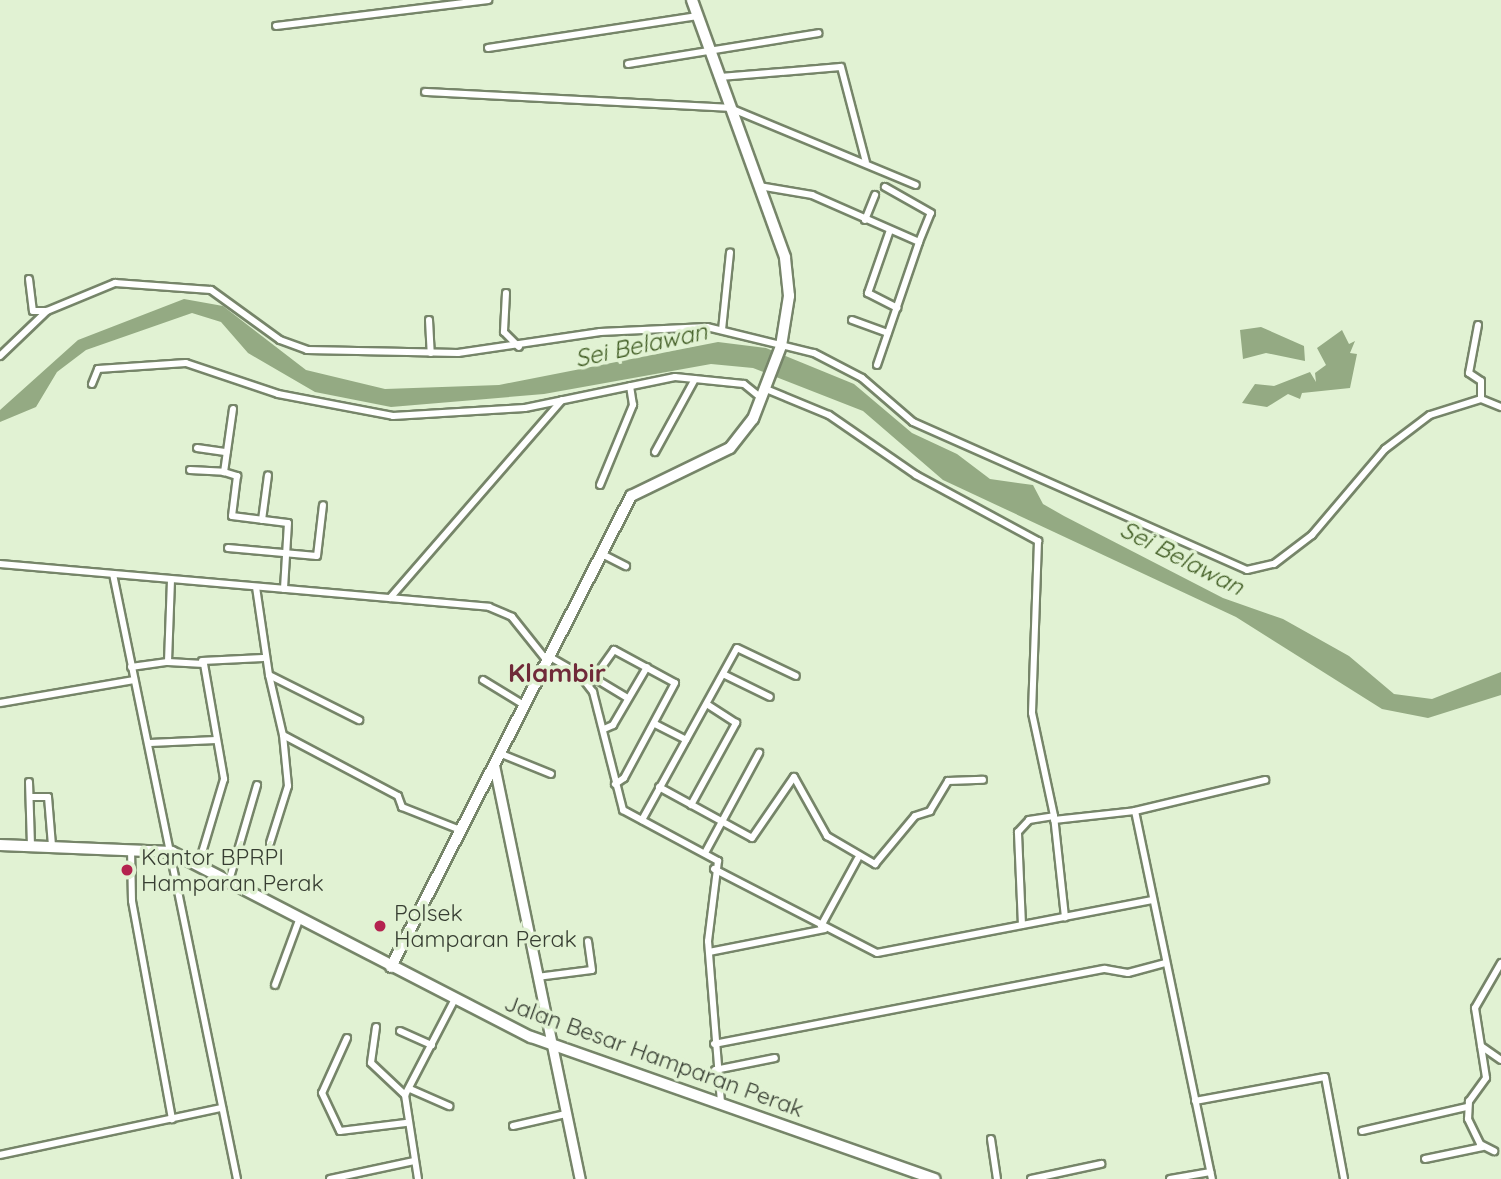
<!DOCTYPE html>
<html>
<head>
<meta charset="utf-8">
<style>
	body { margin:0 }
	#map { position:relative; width:1501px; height:1179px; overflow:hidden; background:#e1f2d3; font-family:Quicksand,sans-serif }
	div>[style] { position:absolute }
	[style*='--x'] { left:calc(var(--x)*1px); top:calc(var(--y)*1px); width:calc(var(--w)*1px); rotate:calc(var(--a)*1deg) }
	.water>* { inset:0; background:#94aa83 }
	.roads { filter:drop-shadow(2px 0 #768569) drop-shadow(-2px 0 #768569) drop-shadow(0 2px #768569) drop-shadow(0 -2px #768569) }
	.street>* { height:6px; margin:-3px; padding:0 3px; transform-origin:3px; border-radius:3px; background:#fff }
	.secondary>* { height:9px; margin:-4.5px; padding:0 4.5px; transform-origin:4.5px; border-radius:4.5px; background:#fff }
	.primary>* { height:10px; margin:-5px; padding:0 5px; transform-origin:5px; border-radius:5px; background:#fff }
	.dots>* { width:19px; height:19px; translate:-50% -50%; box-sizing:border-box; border:4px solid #e1f2d3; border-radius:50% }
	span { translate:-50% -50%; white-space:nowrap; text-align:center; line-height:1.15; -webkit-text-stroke:7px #e1f2d3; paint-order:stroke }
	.poi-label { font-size:23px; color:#373e32 }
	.left { translate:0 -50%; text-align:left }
	.street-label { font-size:23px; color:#373e32 }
	.water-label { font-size:24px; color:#415d24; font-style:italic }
	.quarter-label { font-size:26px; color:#702a39; font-weight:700 }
</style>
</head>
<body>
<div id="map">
	<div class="water">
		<div style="clip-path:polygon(184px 299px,223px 306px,306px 370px,385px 389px,499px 385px,718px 342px,766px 348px,854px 384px,912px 433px,957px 454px,990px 479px,1033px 485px,1043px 504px,1064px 516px,1223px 598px,1283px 619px,1349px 656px,1394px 694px,1432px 699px,1501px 672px,1501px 695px,1428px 718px,1382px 709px,1236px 617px,943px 480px,863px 411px,753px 368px,711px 364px,544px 394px,391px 407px,315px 392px,248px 353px,221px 322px,192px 313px,86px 350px,57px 372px,36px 407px,0 422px,0 410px,78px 340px)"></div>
		<div style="clip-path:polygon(1261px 327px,1304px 346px,1305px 361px,1266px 353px,1243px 359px,1240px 330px)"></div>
		<div style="clip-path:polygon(1342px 330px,1349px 344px,1355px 341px,1350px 353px,1357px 354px,1350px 388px,1302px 393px,1300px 399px,1288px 394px,1267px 407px,1242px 403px,1255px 384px,1274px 386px,1310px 372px,1316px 382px,1315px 373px,1326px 365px,1317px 348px)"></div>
	</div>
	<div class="roads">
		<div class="street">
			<div style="--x:276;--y:26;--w:214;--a:-7"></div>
			<div style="--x:488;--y:48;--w:212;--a:-8.7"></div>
			<div style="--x:628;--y:64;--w:193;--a:-9.2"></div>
			<div style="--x:720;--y:77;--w:121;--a:-4.7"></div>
			<div style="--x:841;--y:67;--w:98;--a:75.3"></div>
			<div style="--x:425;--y:92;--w:305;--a:3"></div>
			<div style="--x:730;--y:108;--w:201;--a:22.5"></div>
			<div style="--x:759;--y:186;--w:54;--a:9.6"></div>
			<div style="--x:812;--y:195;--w:117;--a:23.7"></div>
			<div style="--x:919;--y:242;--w:31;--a:-68"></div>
			<div style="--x:931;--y:213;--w:53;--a:-150.5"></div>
			<div style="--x:865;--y:220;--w:27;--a:-68"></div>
			<div style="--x:890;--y:230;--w:67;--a:109.2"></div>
			<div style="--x:868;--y:293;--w:33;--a:27"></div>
			<div style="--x:29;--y:279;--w:32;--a:83"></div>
			<div style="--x:33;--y:311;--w:12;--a:0"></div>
			<div style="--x:506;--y:293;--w:39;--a:93"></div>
			<div style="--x:504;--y:332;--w:21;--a:45"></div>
			<div style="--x:429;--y:320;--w:33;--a:87"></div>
			<div style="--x:852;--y:320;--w:38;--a:20"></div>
			<div style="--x:1478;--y:325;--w:49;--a:100.6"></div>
			<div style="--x:1469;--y:373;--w:14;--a:34"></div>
			<div style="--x:1481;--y:381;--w:18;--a:90"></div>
			<div style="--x:722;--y:330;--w:78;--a:-84.1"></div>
			<div style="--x:0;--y:356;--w:65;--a:-43.8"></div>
			<div style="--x:47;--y:311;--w:74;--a:-22.4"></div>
			<div style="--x:115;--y:283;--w:96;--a:4.2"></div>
			<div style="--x:211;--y:290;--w:85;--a:35.9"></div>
			<div style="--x:280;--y:340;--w:29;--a:20"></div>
			<div style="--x:307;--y:350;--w:151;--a:1.1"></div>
			<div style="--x:458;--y:353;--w:144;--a:-8.4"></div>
			<div style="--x:600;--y:332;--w:107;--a:-2.7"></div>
			<div style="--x:707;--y:327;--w:110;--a:13.7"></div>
			<div style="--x:814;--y:353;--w:54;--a:27.5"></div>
			<div style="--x:862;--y:378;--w:67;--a:40.8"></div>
			<div style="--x:913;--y:422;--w:365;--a:23.9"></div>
			<div style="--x:1247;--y:570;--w:28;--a:-13"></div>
			<div style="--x:1274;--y:564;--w:48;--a:-37.3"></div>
			<div style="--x:1312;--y:535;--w:113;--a:-49.7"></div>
			<div style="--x:1385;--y:449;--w:56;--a:-37.1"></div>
			<div style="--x:1430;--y:415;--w:53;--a:-17.4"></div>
			<div style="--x:1481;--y:399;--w:22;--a:22"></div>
			<div style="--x:877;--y:365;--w:130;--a:-71.1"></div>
			<div style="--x:92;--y:384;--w:16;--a:-68"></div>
			<div style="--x:98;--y:369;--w:88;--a:-3.9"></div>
			<div style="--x:186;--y:363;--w:97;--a:18.6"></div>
			<div style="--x:278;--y:394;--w:117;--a:10.8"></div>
			<div style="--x:393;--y:416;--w:132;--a:-3.5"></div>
			<div style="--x:525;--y:408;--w:153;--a:-11.7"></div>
			<div style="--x:675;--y:377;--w:69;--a:5.8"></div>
			<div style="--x:744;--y:384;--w:22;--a:39"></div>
			<div style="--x:766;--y:389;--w:68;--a:22.4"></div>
			<div style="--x:829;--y:415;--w:106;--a:34.6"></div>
			<div style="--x:916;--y:475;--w:139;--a:28.4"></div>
			<div style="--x:1038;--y:541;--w:172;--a:92"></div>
			<div style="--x:1032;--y:713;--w:105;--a:77.9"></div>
			<div style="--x:1054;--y:816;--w:102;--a:83.8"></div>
			<div style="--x:233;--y:409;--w:64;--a:98.1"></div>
			<div style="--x:224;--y:472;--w:14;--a:17"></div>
			<div style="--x:237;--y:476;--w:40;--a:97.1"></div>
			<div style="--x:232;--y:516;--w:56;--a:7.1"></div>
			<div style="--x:288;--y:523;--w:66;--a:93.5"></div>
			<div style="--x:197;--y:448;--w:30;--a:8"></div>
			<div style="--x:655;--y:452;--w:83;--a:-61.3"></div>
			<div style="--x:190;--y:470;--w:34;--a:3"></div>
			<div style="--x:600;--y:485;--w:87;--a:-67.6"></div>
			<div style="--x:633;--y:405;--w:19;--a:-99"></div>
			<div style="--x:262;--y:520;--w:45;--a:-82.4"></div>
			<div style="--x:228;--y:548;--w:89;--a:5.1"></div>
			<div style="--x:317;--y:556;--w:51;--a:-83.3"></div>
			<div style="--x:602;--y:554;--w:27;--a:27"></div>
			<div style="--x:0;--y:564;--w:491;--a:5"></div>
			<div style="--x:489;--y:607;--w:25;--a:23"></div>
			<div style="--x:512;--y:617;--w:58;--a:51.3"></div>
			<div style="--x:113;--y:574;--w:618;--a:78.42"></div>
			<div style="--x:171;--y:580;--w:82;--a:92.1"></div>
			<div style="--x:168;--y:662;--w:36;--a:3"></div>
			<div style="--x:204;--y:664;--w:117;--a:80.1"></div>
			<div style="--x:224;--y:779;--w:91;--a:106.6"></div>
			<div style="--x:256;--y:587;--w:89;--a:81.6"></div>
			<div style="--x:269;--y:675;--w:101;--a:26.6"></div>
			<div style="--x:390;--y:598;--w:262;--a:-49"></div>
			<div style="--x:550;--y:657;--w:34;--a:30"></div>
			<div style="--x:579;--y:674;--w:23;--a:52"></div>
			<div style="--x:593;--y:692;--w:122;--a:75.7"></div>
			<div style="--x:623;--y:810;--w:108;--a:28.2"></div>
			<div style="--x:718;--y:861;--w:81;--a:97.1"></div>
			<div style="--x:708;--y:941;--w:164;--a:85.4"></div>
			<div style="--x:202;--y:661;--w:61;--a:-2.8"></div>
			<div style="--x:131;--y:667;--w:37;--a:-8"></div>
			<div style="--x:723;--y:674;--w:52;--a:26.1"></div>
			<div style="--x:269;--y:675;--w:62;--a:76.9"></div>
			<div style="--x:283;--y:735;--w:130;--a:27.9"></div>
			<div style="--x:398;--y:796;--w:12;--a:70"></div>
			<div style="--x:402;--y:807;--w:62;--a:21.6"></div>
			<div style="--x:596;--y:679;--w:37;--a:31"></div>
			<div style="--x:483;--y:680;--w:48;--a:31.4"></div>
			<div style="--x:589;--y:685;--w:43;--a:-54.5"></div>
			<div style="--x:614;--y:650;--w:69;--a:28.4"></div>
			<div style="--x:675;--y:683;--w:108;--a:118.2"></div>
			<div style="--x:624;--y:778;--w:11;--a:146"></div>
			<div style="--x:0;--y:703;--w:136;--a:-9.7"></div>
			<div style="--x:655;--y:724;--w:35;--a:27"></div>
			<div style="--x:604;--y:729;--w:10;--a:-24"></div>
			<div style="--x:613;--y:725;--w:67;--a:-59.6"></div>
			<div style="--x:150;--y:743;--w:66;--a:-2.6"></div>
			<div style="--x:499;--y:753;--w:56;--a:22"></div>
			<div style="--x:29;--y:782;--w:64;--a:88.2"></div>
			<div style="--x:659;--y:787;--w:106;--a:28.7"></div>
			<div style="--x:752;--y:838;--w:74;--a:-55.5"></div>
			<div style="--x:794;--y:777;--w:68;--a:60.8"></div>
			<div style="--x:827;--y:836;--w:56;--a:30.3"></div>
			<div style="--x:875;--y:864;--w:62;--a:-50.2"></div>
			<div style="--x:915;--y:816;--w:16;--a:-18"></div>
			<div style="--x:930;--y:811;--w:35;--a:-59"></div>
			<div style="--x:948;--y:781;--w:35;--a:-2"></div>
			<div style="--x:31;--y:797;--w:17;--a:0"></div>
			<div style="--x:48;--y:797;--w:49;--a:85.3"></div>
			<div style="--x:691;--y:805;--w:94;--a:-61.2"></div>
			<div style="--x:736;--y:723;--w:35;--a:-147"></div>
			<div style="--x:1135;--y:811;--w:376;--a:78.2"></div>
			<div style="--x:642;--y:820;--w:196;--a:-61.1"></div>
			<div style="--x:737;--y:648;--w:65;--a:25.4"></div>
			<div style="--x:1054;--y:820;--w:81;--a:-6.3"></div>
			<div style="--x:1135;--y:811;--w:134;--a:-13.4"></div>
			<div style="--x:270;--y:843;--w:60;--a:-72.5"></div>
			<div style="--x:288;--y:786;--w:51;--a:-95.6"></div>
			<div style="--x:131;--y:849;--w:52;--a:88.9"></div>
			<div style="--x:132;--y:901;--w:222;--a:79.6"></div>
			<div style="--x:705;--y:853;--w:114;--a:-61.6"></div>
			<div style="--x:714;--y:869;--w:183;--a:27.3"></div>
			<div style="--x:877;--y:953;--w:279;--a:-10.9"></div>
			<div style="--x:229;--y:881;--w:100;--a:-73.7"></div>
			<div style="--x:1022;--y:925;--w:93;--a:-92.5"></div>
			<div style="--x:1018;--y:832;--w:16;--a:-47"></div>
			<div style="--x:1029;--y:820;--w:25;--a:-9"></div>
			<div style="--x:821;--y:926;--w:77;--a:-61.4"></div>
			<div style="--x:709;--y:952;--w:118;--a:-11.2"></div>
			<div style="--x:1501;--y:963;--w:52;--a:120"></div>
			<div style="--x:1475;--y:1008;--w:38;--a:81"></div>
			<div style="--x:1481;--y:1046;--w:24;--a:35"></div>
			<div style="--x:537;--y:977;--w:55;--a:-7.3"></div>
			<div style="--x:592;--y:970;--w:29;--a:-98"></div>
			<div style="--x:275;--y:985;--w:69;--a:-69.7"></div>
			<div style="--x:376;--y:1027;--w:36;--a:98"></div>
			<div style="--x:371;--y:1063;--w:47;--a:43.3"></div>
			<div style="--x:400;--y:1031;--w:35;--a:24"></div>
			<div style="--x:347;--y:1038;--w:60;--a:114.4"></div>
			<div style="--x:322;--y:1093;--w:42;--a:64.7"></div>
			<div style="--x:340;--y:1131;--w:66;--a:-6.9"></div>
			<div style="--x:714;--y:1044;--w:398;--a:-10.9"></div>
			<div style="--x:1105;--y:969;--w:23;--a:10"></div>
			<div style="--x:1128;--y:973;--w:39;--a:-15"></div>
			<div style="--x:1481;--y:1046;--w:32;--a:81"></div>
			<div style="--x:1486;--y:1078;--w:29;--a:126"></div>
			<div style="--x:1469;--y:1101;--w:18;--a:93"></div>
			<div style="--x:1468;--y:1119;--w:28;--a:64"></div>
			<div style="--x:1480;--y:1144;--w:16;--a:27"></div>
			<div style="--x:715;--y:1070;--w:61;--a:-11.3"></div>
			<div style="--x:410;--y:1089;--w:43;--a:23.6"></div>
			<div style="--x:1195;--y:1101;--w:132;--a:-10.5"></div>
			<div style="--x:1325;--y:1077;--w:104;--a:79.4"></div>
			<div style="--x:513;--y:1126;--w:54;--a:-12.8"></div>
			<div style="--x:1362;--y:1131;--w:108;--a:-12.9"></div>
			<div style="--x:991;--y:1139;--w:40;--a:81.5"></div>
			<div style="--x:0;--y:1155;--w:227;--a:-12"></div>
			<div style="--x:1425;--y:1159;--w:59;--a:-11.7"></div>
			<div style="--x:330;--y:1179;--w:86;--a:-12.1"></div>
			<div style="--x:418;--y:1179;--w:85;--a:-98.8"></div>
			<div style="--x:405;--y:1095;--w:106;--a:-62.5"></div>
			<div style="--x:1031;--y:1179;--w:72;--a:-12.1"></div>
			<div style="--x:1170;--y:1179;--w:41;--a:-9.9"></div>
		</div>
		<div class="secondary">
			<div style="--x:494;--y:765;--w:423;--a:78.3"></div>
		</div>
		<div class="primary">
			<div style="--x:0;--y:845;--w:172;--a:2.3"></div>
			<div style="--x:172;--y:852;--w:404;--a:27.3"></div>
			<div style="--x:531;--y:1037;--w:428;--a:19.4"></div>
			<div style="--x:391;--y:967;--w:529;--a:-63"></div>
			<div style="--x:631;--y:496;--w:110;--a:-25.9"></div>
			<div style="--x:730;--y:448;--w:37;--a:-52"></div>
			<div style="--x:753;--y:419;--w:78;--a:-69"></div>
			<div style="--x:781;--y:346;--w:51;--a:-80.9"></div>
			<div style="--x:789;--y:296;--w:39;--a:-96"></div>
			<div style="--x:785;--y:257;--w:273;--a:-109.9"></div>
		</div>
	</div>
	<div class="dots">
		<div style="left:127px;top:870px;background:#b4234f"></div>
		<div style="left:380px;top:926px;background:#b4234f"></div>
	</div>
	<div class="poi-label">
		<span class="left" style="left:141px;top:870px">Kantor BPRPI<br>Hamparan Perak</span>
		<span class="left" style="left:394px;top:926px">Polsek<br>Hamparan Perak</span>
	</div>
	<div class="street-label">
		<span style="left:654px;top:1056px;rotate:20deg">Jalan Besar Hamparan Perak</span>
	</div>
	<div class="water-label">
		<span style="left:641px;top:345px;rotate:-12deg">Sei Belawan</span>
		<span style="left:1182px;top:558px;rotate:27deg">Sei Belawan</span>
	</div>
	<div class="quarter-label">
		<span style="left:557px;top:673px">Klambir</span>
	</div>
</div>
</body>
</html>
